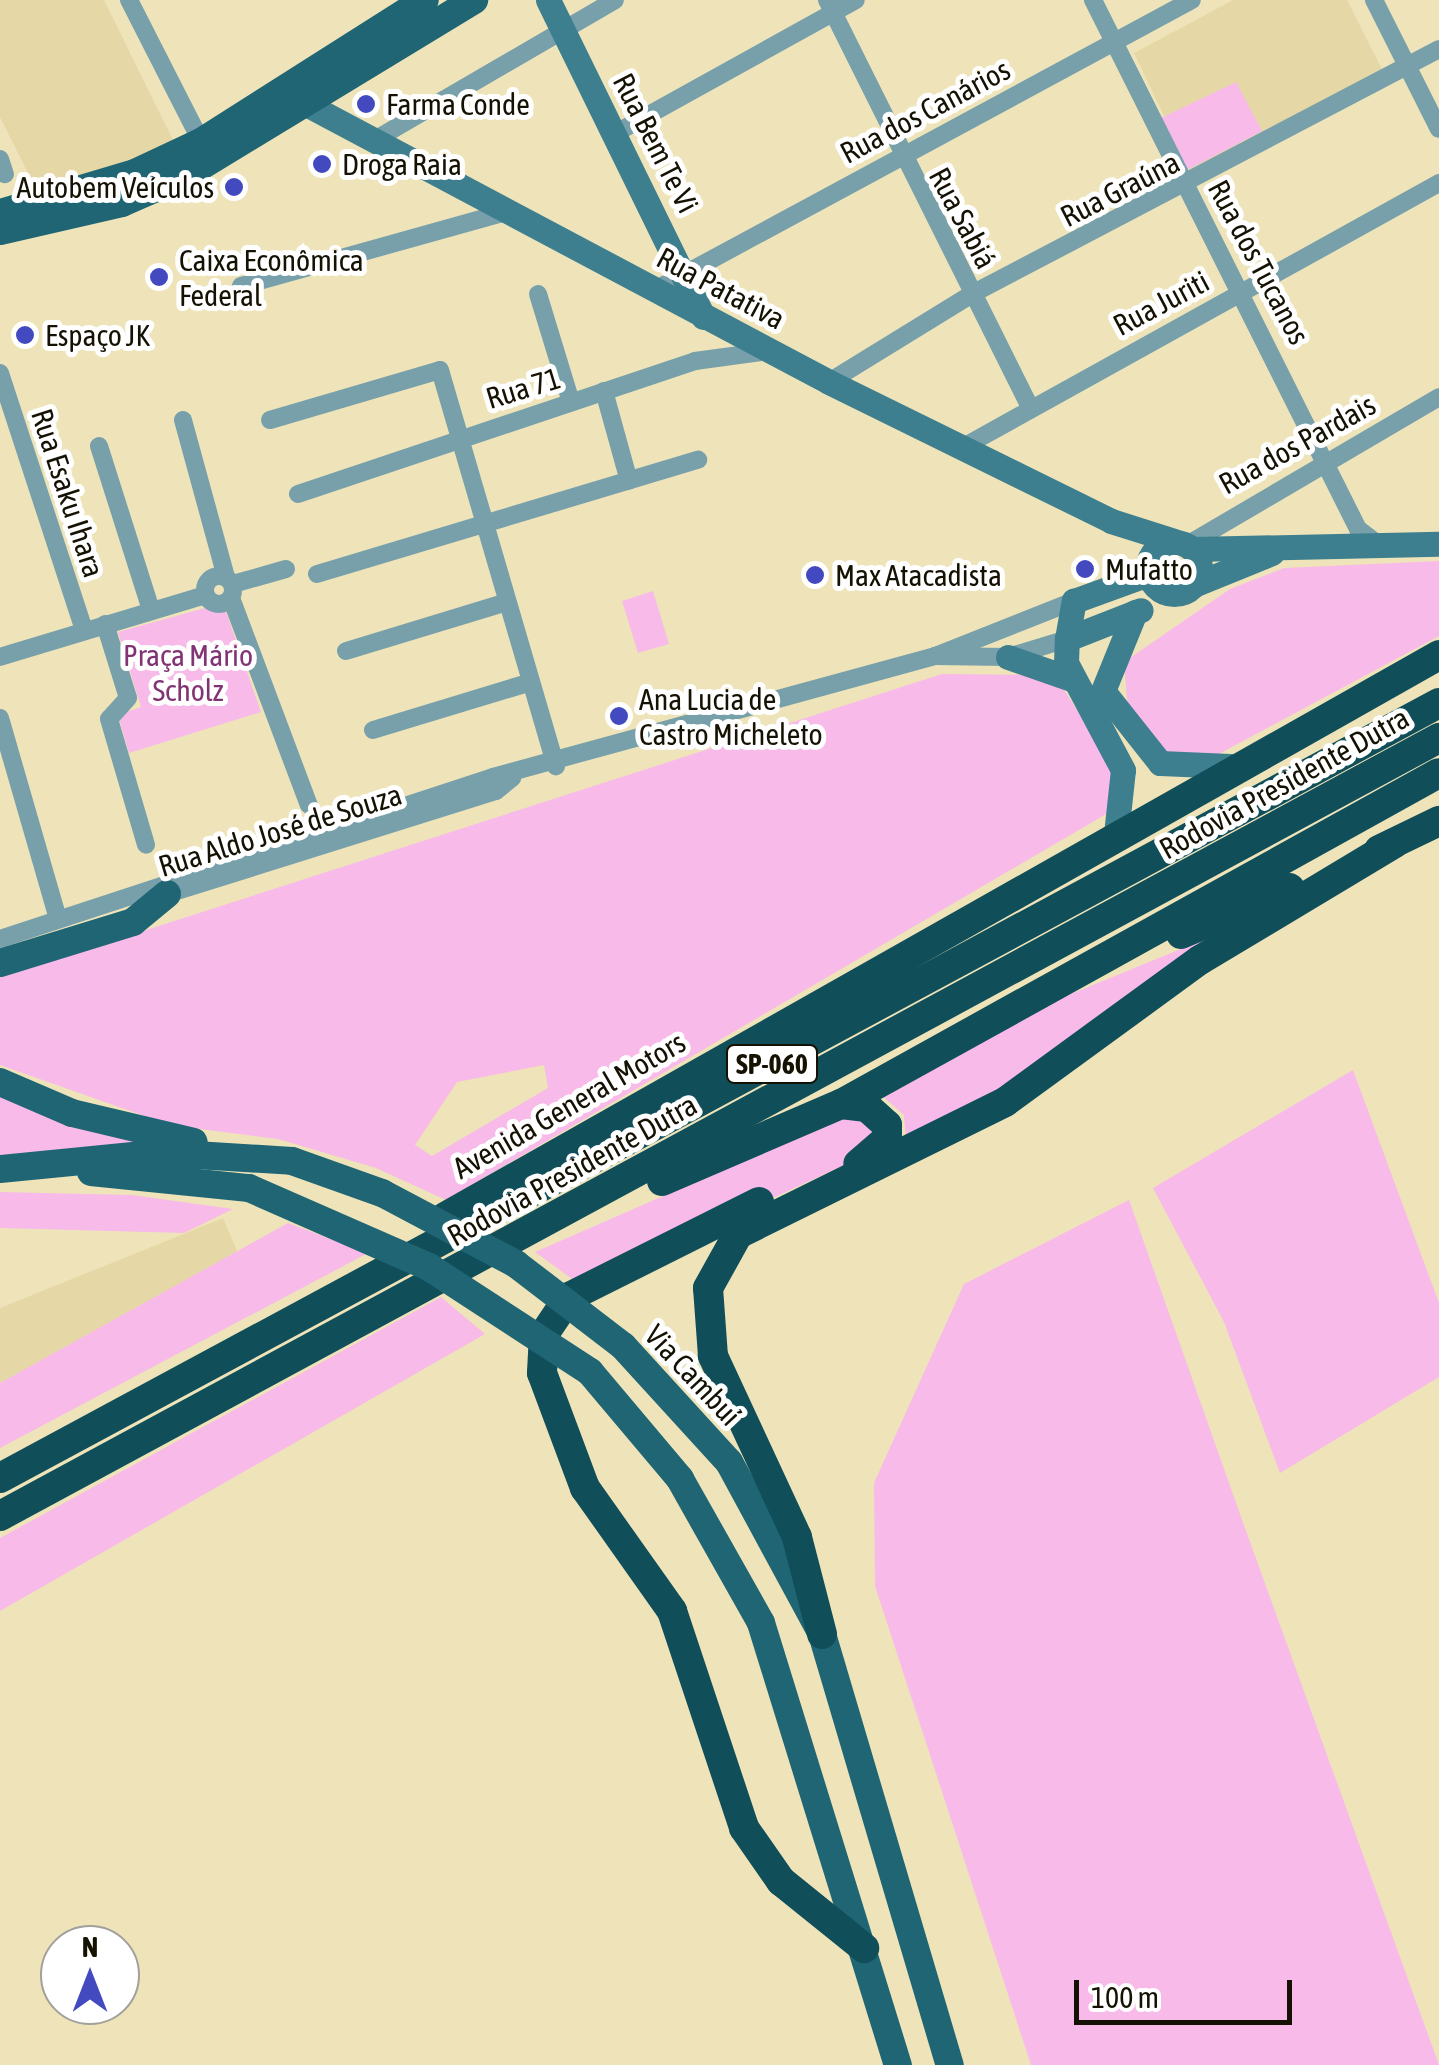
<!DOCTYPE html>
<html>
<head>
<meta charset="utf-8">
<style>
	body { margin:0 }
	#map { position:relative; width:1439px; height:2065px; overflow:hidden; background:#efe4b9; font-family:"Asap Condensed",sans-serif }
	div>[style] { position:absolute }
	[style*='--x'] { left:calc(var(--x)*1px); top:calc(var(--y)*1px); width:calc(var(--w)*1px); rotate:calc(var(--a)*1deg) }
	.built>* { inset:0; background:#e6d8a6 }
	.green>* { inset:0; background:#f7bae9 }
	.street>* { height:18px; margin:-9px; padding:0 9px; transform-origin:9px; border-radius:9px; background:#77a0ab }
	.street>.ring { margin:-9px; padding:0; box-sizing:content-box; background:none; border:18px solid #77a0ab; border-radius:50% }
	.secondary>* { height:25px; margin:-12.5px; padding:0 12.5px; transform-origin:12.5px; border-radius:12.5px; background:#3d7f8e }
	.secondary>.ring { margin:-12.5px; padding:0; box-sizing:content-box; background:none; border:25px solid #3d7f8e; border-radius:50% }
	.primary>* { height:28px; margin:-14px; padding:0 14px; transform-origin:14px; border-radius:14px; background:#1f6574 }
	.highway>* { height:30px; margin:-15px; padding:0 15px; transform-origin:15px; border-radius:15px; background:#104e5a }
	.primary-bridge>* { height:28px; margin:-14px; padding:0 14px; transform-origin:14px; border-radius:14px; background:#1f6574 }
	.dots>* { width:28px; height:28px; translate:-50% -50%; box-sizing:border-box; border:5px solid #fff; border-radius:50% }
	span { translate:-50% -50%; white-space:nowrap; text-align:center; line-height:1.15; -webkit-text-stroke:10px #fff; paint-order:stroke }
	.shield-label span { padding:2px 8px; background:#fff; border:2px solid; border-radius:8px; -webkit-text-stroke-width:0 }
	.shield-label { font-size:28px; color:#151103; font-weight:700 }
	.poi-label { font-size:30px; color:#151103 }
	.left { translate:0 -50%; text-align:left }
	.right { translate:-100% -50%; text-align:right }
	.street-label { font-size:30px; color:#151103 }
	.park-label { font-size:30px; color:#813373 }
	.north { position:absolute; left:40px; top:1925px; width:100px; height:100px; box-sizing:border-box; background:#fff; border:2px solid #a1a09a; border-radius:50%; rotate:0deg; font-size:28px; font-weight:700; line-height:40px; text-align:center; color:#151103 }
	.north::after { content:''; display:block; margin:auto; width:35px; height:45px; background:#4349be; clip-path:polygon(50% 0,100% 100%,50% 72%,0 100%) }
	.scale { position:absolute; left:1074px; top:1980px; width:218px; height:45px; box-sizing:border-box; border:5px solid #151103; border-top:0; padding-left:12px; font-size:30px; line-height:35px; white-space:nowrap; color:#151103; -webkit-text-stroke:8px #fff; paint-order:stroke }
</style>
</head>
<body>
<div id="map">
	<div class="built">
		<div style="clip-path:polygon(0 0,104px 0,176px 146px,41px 199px,0 117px)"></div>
		<div style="clip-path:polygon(1233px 0,1347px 0,1383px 71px,1191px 173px,1134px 53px)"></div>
		<div style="clip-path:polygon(223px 1218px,239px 1255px,0 1383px,0 1308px)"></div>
	</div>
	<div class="green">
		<div style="clip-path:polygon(1236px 82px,1262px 131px,1185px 171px,1161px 118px)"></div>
		<div style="clip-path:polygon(1439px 561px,1439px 636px,1215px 756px,1164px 759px,1128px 711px,1124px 662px,1230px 589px,1284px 568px)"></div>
		<div style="clip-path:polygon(653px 591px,669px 644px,638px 653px,622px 601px)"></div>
		<div style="clip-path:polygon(223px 603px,261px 712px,129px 753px,118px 715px,141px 707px,118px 632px)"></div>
		<div style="clip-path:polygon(evenodd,942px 674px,1041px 675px,1061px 685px,1112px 765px,1108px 813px,446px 1200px,376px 1168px,278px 1139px,170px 1125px,0 1065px,0 977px,942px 674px,544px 1065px,548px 1088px,432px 1156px,415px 1145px,457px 1082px,544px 1065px)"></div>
		<div style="clip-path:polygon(1242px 924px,1047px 1070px,906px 1139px,904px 1115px,881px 1095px,1044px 1005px)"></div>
		<div style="clip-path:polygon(1353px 1070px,1439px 1303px,1439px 1377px,1280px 1473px,1224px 1322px,1153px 1188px)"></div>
		<div style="clip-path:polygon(0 1097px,139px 1143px,0 1165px)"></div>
		<div style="clip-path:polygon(867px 1107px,879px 1149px,582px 1286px,535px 1252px)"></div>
		<div style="clip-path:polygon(0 1192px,132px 1195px,233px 1209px,184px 1233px,0 1228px)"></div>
		<div style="clip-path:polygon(1129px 1200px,1241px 1517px,1439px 2065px,1031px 2065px,875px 1586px,874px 1483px,964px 1284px)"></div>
		<div style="clip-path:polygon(288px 1223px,368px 1253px,0 1448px,0 1383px)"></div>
		<div style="clip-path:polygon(441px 1297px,485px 1334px,0 1611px,0 1538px)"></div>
	</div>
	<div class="street">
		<div style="--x:129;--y:0;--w:165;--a:63"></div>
		<div style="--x:827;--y:0;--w:453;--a:63.5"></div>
		<div style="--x:1093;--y:0;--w:592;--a:63.39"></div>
		<div style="--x:1358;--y:529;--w:26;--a:37"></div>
		<div style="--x:1374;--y:0;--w:144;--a:63.3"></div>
		<div style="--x:616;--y:133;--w:274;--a:-29"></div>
		<div style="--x:378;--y:138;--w:274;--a:-30.2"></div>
		<div style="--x:0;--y:159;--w:16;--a:72"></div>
		<div style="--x:241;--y:286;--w:279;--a:-15.6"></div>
		<div style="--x:655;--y:290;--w:610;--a:-28.37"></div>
		<div style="--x:538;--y:294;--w:113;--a:73"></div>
		<div style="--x:0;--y:373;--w:270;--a:71.9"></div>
		<div style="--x:829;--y:382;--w:168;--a:-31.6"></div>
		<div style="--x:972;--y:294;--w:527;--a:-27.68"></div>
		<div style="--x:604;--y:391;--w:93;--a:74.5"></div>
		<div style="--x:183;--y:420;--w:163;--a:74.7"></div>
		<div style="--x:270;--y:420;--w:177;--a:-16.4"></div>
		<div style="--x:440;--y:370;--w:413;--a:73.7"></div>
		<div style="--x:99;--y:446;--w:172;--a:72.4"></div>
		<div style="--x:965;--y:446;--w:542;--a:-29.02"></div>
		<div style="--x:298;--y:494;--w:419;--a:-18.5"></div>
		<div style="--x:695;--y:361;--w:74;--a:-7.8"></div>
		<div style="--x:1187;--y:545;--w:292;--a:-30.4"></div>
		<div style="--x:317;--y:574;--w:398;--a:-16.7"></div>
		<div class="ring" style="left:205px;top:576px;width:10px;height:10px"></div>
		<div style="--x:233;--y:584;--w:55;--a:-15.8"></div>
		<div style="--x:231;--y:598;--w:221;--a:69.4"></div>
		<div style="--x:105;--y:624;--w:77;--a:72.7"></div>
		<div style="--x:128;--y:698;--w:28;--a:132"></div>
		<div style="--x:109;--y:719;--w:131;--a:73.6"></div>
		<div style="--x:1067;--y:639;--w:62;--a:163"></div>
		<div style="--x:1008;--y:657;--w:73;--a:-179.2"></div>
		<div style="--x:935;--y:656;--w:149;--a:-21.6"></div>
		<div style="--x:346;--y:651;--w:168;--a:-16.9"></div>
		<div style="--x:0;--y:657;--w:215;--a:-16.8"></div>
		<div style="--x:0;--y:718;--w:209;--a:73.9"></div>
		<div style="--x:373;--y:730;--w:165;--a:-16.9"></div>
		<div style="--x:161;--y:896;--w:351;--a:-17.4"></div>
		<div style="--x:496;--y:791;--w:21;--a:-39"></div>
		<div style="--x:0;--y:939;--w:519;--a:-18.19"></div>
		<div style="--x:493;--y:777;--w:458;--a:-15.3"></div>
	</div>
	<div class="secondary">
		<div style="--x:548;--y:0;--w:353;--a:63.9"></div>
		<div style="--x:306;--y:104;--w:592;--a:27.99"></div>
		<div style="--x:829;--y:382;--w:314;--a:26.2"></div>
		<div style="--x:1111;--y:521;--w:66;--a:17.6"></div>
		<div class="ring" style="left:1148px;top:542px;width:27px;height:27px"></div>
		<div style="--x:1193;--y:549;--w:246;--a:-1.2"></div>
		<div style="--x:1196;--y:584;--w:82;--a:-22.2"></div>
		<div style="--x:1135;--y:612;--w:85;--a:112.1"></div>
		<div style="--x:1103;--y:691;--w:92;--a:51.6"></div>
		<div style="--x:1160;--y:763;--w:70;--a:2.5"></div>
		<div style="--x:1067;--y:639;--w:79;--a:-21.4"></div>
		<div style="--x:1008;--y:657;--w:70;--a:19.2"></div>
		<div style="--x:1116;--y:834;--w:64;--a:-83.8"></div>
		<div style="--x:1123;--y:770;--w:121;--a:-118"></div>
		<div style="--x:1066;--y:663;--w:24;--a:-88"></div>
		<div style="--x:1067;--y:639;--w:39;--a:-80"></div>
		<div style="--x:1074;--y:601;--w:79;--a:-20"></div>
	</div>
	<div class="primary">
		<div style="--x:0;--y:213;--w:141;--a:-16.5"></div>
		<div style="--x:135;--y:173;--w:73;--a:-25.2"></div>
		<div style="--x:201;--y:142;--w:265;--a:-32.4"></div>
		<div style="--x:0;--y:231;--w:125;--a:-12.9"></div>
		<div style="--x:122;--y:203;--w:72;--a:-23.7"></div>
		<div style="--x:188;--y:174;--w:335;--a:-31.3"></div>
		<div style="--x:0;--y:963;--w:139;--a:-17.1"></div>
		<div style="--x:133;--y:922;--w:44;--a:-39.5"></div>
		<div style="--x:0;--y:1082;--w:78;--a:23.3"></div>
		<div style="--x:72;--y:1113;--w:125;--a:13.4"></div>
		<div style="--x:0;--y:1169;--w:164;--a:-5.6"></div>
		<div style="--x:163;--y:1153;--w:129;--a:3.5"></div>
		<div style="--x:91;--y:1172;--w:159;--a:5.8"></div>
		<div style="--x:623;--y:1346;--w:157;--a:47.6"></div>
		<div style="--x:729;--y:1462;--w:196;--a:61.6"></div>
		<div style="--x:822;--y:1634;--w:450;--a:73.5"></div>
		<div style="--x:590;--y:1372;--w:140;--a:49.9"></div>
		<div style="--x:680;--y:1479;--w:165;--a:60.6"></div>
		<div style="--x:761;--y:1623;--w:463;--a:72.8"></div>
	</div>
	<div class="highway">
		<div style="--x:1379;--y:850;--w:67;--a:-25.8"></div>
		<div style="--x:1181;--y:934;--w:118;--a:-22.9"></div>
		<div style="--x:841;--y:1104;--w:26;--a:7"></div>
		<div style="--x:867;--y:1107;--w:27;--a:42"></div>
		<div style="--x:887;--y:1125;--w:14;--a:90"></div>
		<div style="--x:887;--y:1139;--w:38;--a:139"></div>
		<div style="--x:662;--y:1181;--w:195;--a:-23.3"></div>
		<div style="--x:841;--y:1104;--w:683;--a:-28.97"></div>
		<div style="--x:759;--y:1202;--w:212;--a:153.4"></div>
		<div style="--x:569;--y:1297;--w:45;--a:124"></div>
		<div style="--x:544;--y:1334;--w:39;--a:93"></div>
		<div style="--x:542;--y:1373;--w:123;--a:69.5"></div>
		<div style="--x:585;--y:1488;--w:151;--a:54.7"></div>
		<div style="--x:672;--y:1611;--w:229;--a:71.6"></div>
		<div style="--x:744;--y:1828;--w:65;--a:55.1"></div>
		<div style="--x:781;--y:1881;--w:107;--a:38.9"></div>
		<div style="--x:445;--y:1217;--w:1142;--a:-29.48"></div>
		<div style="--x:0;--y:1478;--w:1634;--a:-28.31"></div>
		<div style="--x:0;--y:1516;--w:1636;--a:-28.4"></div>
		<div style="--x:822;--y:1634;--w:100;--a:-104.5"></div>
		<div style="--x:797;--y:1537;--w:200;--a:-114.9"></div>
		<div style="--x:713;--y:1356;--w:68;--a:-94.2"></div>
		<div style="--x:708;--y:1288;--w:62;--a:-60.9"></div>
		<div style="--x:738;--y:1234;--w:298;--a:-26.3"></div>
		<div style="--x:1005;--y:1102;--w:241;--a:-36.1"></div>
		<div style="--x:1200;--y:960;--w:227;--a:-31"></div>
	</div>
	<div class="primary-bridge">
		<div style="--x:292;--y:1161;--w:96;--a:19.6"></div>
		<div style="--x:382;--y:1193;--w:152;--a:27.9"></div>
		<div style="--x:516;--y:1264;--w:135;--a:37.5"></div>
		<div style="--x:249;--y:1188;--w:197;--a:23.7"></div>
		<div style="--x:429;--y:1267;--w:192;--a:33.1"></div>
	</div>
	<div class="dots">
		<div style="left:366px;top:104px;background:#4349be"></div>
		<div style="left:322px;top:164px;background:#4349be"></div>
		<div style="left:234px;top:187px;background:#4349be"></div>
		<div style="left:159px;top:277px;background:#4349be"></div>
		<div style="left:25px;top:335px;background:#4349be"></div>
		<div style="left:1085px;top:569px;background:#4349be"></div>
		<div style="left:815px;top:575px;background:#4349be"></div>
		<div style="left:619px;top:716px;background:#4349be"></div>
	</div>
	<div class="shield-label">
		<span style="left:772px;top:1064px">SP-060</span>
	</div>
	<div class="poi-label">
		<span class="left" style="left:386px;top:104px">Farma Conde</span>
		<span class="left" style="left:342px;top:164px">Droga Raia</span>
		<span class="right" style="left:214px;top:187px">Autobem Veículos</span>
		<span class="left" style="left:179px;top:277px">Caixa Econômica<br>Federal</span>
		<span class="left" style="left:45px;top:335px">Espaço JK</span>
		<span class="left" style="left:1105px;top:569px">Mufatto</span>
		<span class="left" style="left:835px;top:575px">Max Atacadista</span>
		<span class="left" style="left:639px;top:716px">Ana Lucia de<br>Castro Micheleto</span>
	</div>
	<div class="street-label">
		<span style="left:925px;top:111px;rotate:-28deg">Rua dos Canários</span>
		<span style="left:656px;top:143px;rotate:63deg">Rua Bem Te Vi</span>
		<span style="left:1120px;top:189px;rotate:-27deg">Rua Graúna</span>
		<span style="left:963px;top:218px;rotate:62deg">Rua Sabiá</span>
		<span style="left:1259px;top:262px;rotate:62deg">Rua dos Tucanos</span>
		<span style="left:721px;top:288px;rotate:28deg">Rua Patativa</span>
		<span style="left:1161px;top:303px;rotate:-28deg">Rua Juriti</span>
		<span style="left:523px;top:388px;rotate:-17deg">Rua 71</span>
		<span style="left:1297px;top:444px;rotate:-29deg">Rua dos Pardais</span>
		<span style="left:68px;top:493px;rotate:72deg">Rua Esaku Ihara</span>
		<span style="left:1284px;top:783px;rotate:-29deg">Rodovia Presidente Dutra</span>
		<span style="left:280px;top:830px;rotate:-17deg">Rua Aldo José de Souza</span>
		<span style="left:569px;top:1105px;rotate:-30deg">Avenida General Motors</span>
		<span style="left:572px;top:1170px;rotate:-29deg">Rodovia Presidente Dutra</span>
		<span style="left:693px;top:1375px;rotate:47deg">Via Cambuí</span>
	</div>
	<div class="park-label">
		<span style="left:188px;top:672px">Praça Mário<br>Scholz</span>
	</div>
	<div class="north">N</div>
	<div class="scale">100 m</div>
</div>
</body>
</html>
